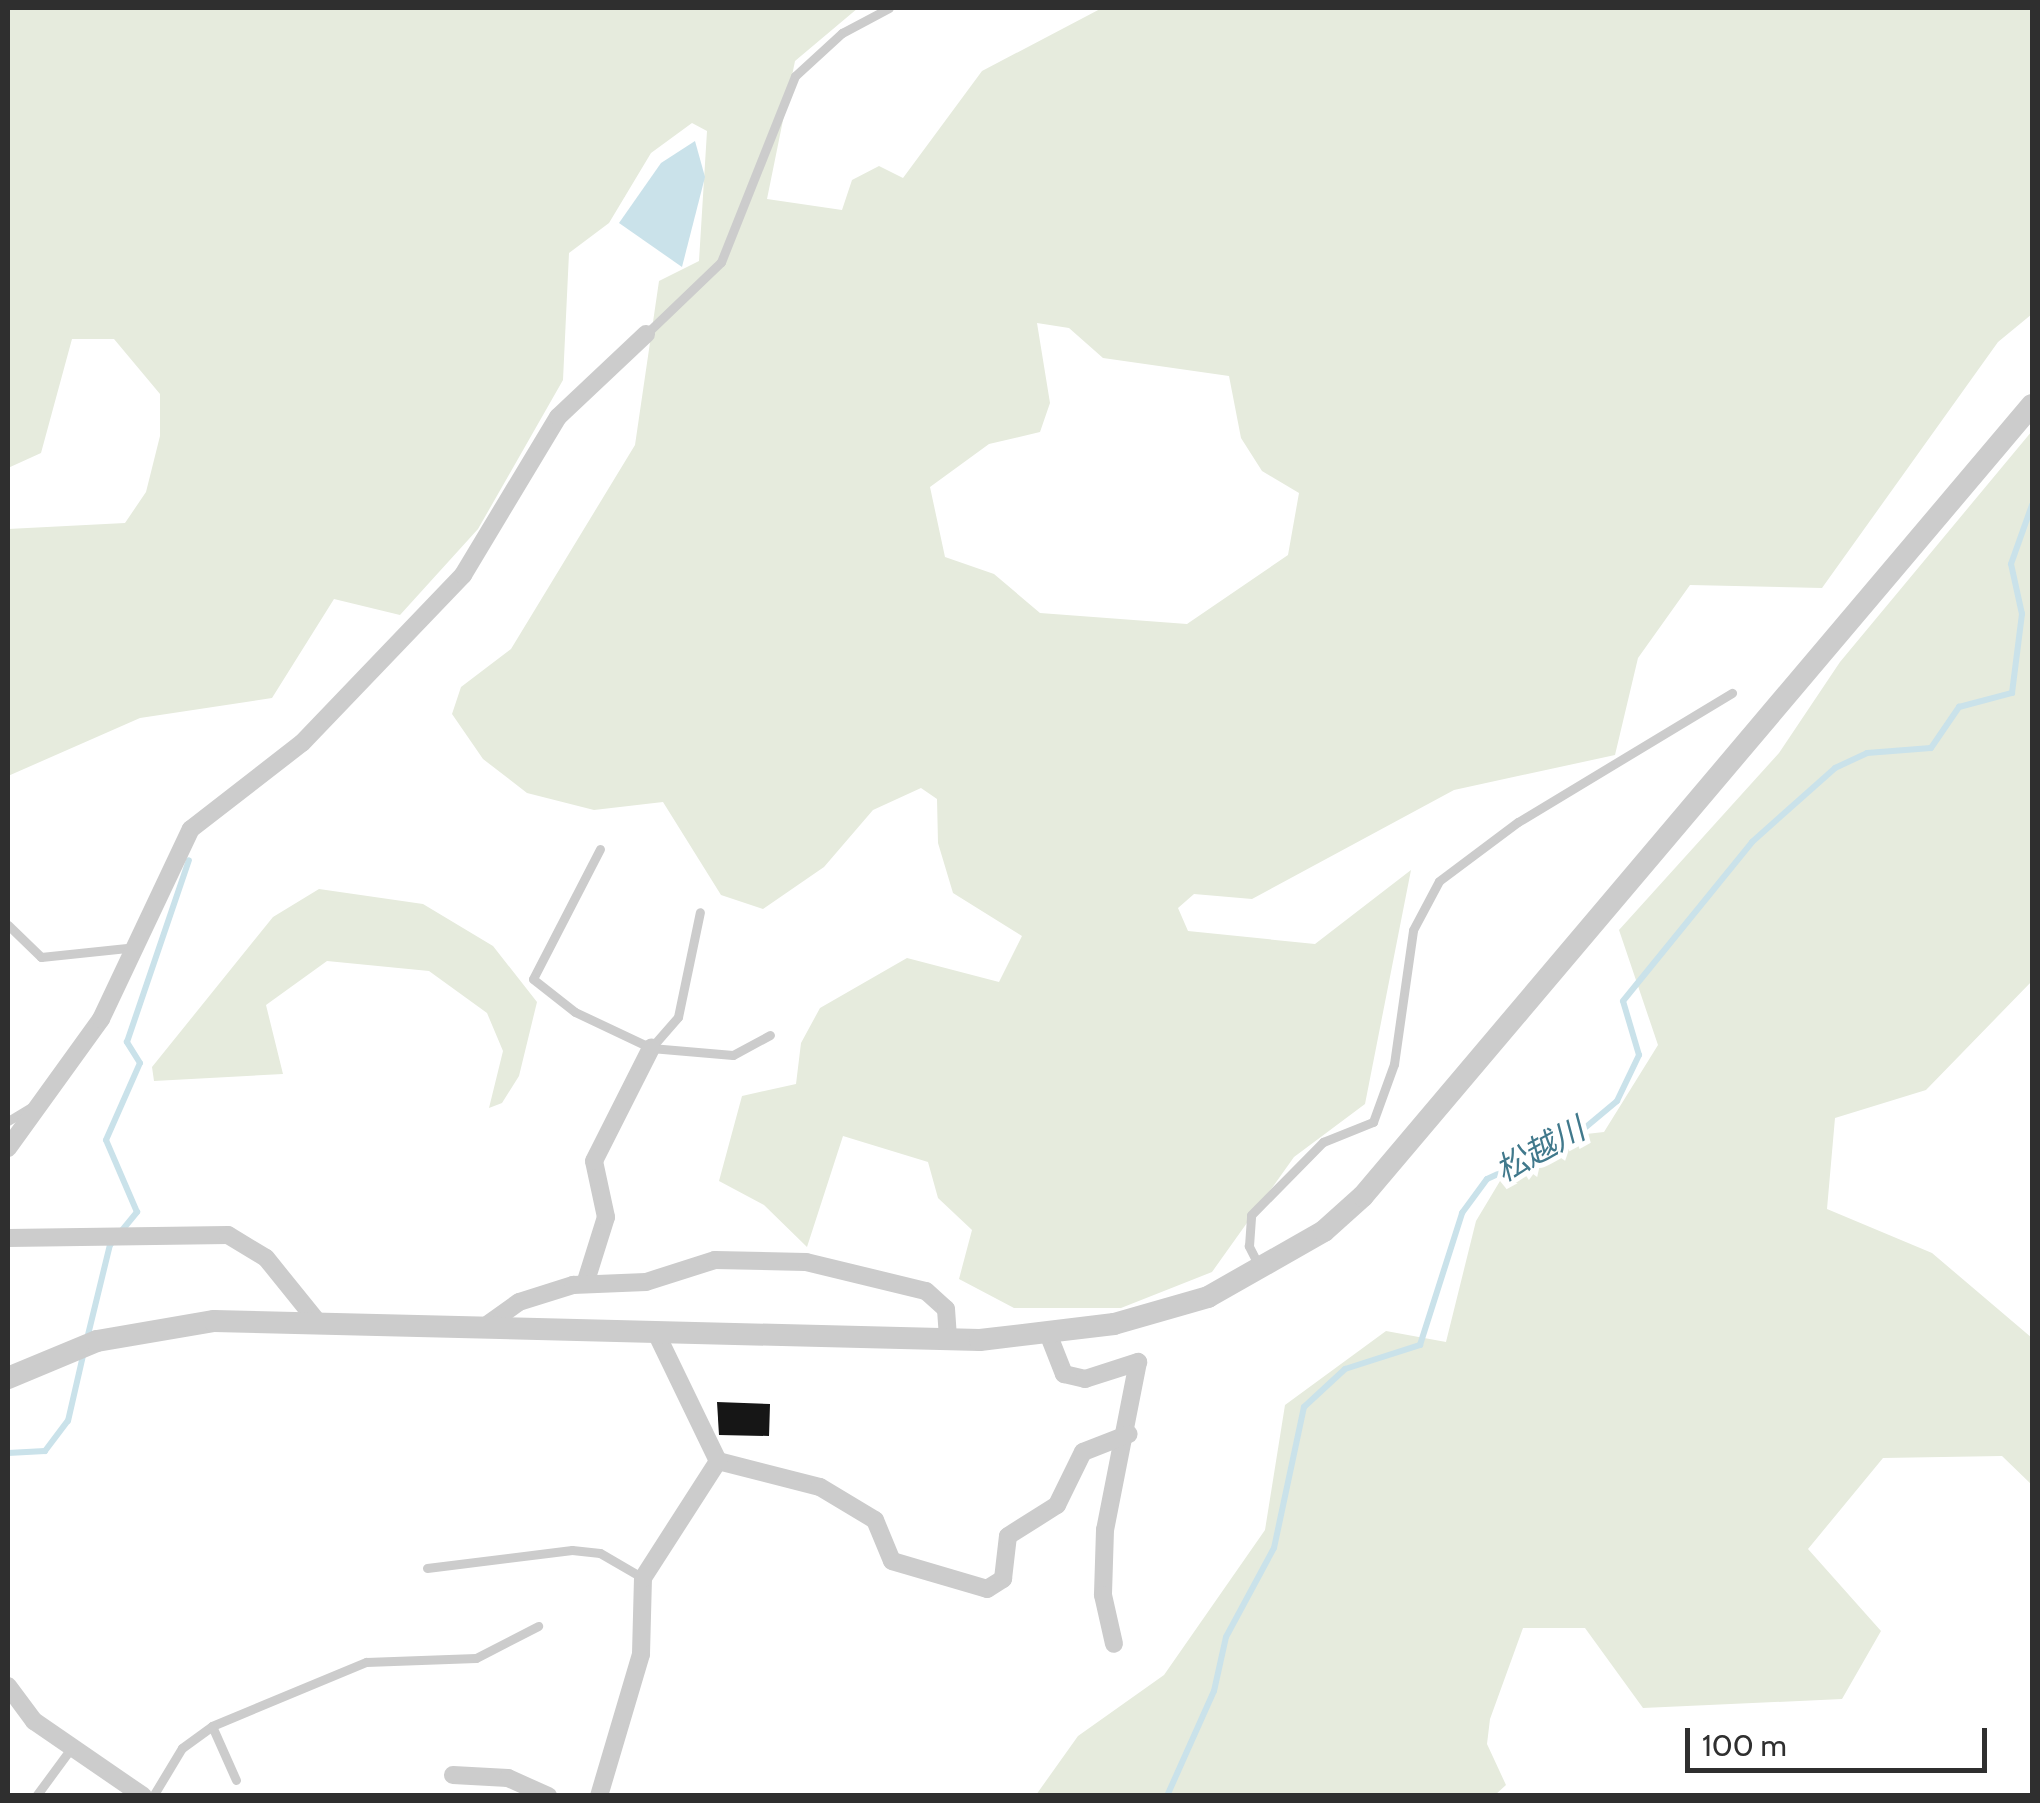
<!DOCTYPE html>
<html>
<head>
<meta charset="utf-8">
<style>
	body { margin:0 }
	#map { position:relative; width:2040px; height:1803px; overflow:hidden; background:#fff; font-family:Cabin,"Noto Sans JP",sans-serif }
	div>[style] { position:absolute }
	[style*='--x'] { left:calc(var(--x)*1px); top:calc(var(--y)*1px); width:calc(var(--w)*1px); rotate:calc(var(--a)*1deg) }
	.green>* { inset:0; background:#e6ebdd }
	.water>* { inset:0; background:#cae2ea }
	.stream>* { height:6px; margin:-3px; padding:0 3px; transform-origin:3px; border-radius:3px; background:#cae2ea }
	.building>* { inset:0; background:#161616 }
	.service>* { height:9px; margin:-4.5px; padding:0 4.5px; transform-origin:4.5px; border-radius:4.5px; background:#ccc }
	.minor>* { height:18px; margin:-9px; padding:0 9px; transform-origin:9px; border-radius:9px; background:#ccc }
	.tertiary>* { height:22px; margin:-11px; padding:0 11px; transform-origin:11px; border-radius:11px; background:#ccc }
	span { translate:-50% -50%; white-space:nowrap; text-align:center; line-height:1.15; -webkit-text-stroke:10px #fff; paint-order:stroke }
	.water-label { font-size:32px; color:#41798c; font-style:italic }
	.frame { position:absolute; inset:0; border:10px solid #2f2f2f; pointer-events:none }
	.scale { position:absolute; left:1685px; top:1728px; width:302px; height:45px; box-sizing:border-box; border:5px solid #2f2f2f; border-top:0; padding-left:12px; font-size:30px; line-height:35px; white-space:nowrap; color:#2f2f2f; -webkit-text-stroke:8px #fff; paint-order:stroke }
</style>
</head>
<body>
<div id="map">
	<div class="green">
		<div style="clip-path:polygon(evenodd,8px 8px,858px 8px,795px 61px,767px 199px,842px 210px,852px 180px,879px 166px,903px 178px,982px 71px,1102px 8px,2032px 8px,2032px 314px,1998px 342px,1822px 588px,1690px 585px,1638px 658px,1615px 755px,1454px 790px,1252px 899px,1194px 894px,1178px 908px,1188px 931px,1315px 944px,1411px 870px,1365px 1104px,1294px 1157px,1212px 1272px,1121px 1308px,1014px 1308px,959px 1279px,972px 1230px,938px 1198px,928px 1162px,843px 1136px,807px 1247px,764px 1205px,719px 1181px,742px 1096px,796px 1084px,801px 1043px,820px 1008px,907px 958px,999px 982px,1022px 936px,953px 893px,938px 843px,937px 799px,921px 788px,873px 810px,824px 867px,763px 909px,721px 895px,663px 802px,594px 810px,527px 793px,483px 759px,452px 714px,461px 687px,511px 649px,635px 445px,659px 281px,699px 261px,707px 131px,692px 123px,651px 153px,609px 223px,569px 253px,563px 380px,478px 529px,400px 615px,334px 599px,272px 698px,140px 718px,8px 776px,8px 529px,125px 523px,146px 492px,160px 436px,160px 394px,114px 339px,72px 339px,41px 453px,8px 468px,8px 8px,1037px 323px,1069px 328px,1103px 358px,1229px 376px,1241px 438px,1262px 471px,1299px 493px,1288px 555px,1187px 624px,1040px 613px,994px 574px,945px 557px,930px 487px,989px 444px,1040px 432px,1050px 403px,1037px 323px)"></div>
		<div style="clip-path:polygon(2032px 431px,2032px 981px,1926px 1090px,1835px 1118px,1827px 1209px,1932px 1253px,2032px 1338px,2032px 1485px,2002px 1456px,1883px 1458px,1808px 1549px,1881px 1631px,1842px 1699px,1643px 1708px,1585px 1628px,1523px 1628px,1490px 1719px,1487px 1744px,1506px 1785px,1495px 1795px,1036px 1795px,1078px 1736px,1164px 1675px,1265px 1530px,1285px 1405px,1386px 1331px,1446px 1342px,1476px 1221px,1524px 1141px,1604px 1132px,1658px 1045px,1619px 930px,1779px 753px,1840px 662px)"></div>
		<div style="clip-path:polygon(319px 889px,423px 904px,493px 946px,537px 1002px,519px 1076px,502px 1103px,489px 1108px,503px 1051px,487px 1013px,429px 971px,327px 961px,266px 1005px,283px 1074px,154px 1081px,152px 1067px,273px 917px)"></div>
	</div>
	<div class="water">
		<div style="clip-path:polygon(695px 141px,705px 177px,682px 267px,619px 223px,661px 163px)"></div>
	</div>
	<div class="stream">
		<div style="--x:87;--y:1339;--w:97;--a:-76.3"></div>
		<div style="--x:110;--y:1245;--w:43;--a:-50.7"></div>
		<div style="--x:137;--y:1212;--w:78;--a:-113.3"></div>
		<div style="--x:106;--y:1140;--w:84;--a:-66.2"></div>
		<div style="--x:140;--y:1063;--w:25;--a:-122"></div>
		<div style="--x:127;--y:1042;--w:192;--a:-71.2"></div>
		<div style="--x:8;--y:1453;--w:37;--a:-3"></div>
		<div style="--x:45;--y:1451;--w:38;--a:-53"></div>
		<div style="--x:68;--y:1421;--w:72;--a:-77.1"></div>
		<div style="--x:1167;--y:1796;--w:115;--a:-65.9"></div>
		<div style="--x:1214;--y:1691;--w:55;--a:-77.5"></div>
		<div style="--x:1226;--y:1637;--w:101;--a:-61.7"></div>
		<div style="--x:1274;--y:1548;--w:144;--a:-78"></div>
		<div style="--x:1304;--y:1407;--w:56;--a:-42.8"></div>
		<div style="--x:1345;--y:1369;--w:79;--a:-17.7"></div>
		<div style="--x:1420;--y:1345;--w:139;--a:-72.3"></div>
		<div style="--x:1462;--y:1213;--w:42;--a:-53.7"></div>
		<div style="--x:1487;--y:1179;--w:89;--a:-24.6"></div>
		<div style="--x:1568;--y:1142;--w:64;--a:-39.9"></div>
		<div style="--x:1617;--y:1101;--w:51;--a:-64.4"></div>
		<div style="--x:1639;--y:1055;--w:56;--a:-106.5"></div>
		<div style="--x:1623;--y:1001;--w:205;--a:-50.9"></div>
		<div style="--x:1752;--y:842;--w:111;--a:-41.7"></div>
		<div style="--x:1835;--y:768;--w:35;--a:-25"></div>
		<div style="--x:1867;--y:753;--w:64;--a:-4.5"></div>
		<div style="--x:1931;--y:748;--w:50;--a:-55.7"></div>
		<div style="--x:1959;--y:707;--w:55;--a:-14.8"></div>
		<div style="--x:2012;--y:693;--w:80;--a:-82.8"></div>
		<div style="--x:2022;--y:614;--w:51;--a:-102.4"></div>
		<div style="--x:2011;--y:564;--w:63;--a:-70.4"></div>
	</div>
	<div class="building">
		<div style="clip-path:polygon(717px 1402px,770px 1404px,769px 1436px,719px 1435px)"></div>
	</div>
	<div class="service">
		<div style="--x:646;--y:334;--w:104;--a:-43.8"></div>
		<div style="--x:721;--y:262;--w:200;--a:-68.3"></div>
		<div style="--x:795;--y:76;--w:64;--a:-42.5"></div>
		<div style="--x:842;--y:33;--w:53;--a:-28"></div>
		<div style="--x:600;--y:849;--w:146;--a:117.3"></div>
		<div style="--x:533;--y:979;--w:53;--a:38.2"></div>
		<div style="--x:575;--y:1012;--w:84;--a:25.3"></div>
		<div style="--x:651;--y:1048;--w:82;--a:4.9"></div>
		<div style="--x:733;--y:1055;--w:42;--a:-28.4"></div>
		<div style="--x:8;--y:925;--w:46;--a:44.1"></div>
		<div style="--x:41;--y:957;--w:96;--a:-6"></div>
		<div style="--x:651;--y:1048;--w:41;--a:-48.9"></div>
		<div style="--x:678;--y:1017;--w:107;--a:-78.2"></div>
		<div style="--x:8;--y:1121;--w:27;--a:-31"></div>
		<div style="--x:1260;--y:1268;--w:25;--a:-117"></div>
		<div style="--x:1249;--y:1246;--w:31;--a:-86"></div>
		<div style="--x:1251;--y:1215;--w:103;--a:-45.4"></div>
		<div style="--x:1323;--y:1142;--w:54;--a:-21.8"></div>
		<div style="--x:1373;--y:1122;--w:62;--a:-70.1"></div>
		<div style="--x:1394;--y:1064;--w:135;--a:-81.9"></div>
		<div style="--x:1413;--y:930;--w:55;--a:-62"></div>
		<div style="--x:1439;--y:881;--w:99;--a:-36.8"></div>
		<div style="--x:1518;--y:822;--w:250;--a:-31.1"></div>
		<div style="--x:427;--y:1568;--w:146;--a:-7.1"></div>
		<div style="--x:572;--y:1550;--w:28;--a:6"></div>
		<div style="--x:600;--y:1553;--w:50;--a:30.2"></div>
		<div style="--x:236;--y:1780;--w:59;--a:-114"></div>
		<div style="--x:212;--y:1726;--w:167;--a:-22.6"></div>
		<div style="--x:366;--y:1662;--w:110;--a:-2.1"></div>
		<div style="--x:476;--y:1658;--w:70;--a:-27.3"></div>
		<div style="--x:36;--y:1796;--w:61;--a:-53.7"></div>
		<div style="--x:153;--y:1796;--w:56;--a:-58.9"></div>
		<div style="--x:182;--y:1748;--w:37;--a:-36"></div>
	</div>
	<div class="minor">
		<div style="--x:8;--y:1148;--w:159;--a:-54.2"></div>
		<div style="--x:101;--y:1019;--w:210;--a:-64.7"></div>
		<div style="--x:191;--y:829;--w:140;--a:-37.8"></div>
		<div style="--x:302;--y:743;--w:233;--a:-46.2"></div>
		<div style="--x:463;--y:575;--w:184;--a:-59"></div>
		<div style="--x:558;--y:417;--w:121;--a:-43.3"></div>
		<div style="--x:8;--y:1238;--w:220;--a:-0.8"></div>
		<div style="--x:228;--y:1235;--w:44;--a:31.2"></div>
		<div style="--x:266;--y:1258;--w:80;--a:51.1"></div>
		<div style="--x:585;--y:1284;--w:70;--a:-72.6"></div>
		<div style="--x:606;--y:1217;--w:57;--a:-102.1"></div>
		<div style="--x:594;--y:1161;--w:127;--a:-63.2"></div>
		<div style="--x:484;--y:1327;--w:43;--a:-35.5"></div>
		<div style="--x:519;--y:1302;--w:57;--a:-17.5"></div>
		<div style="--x:573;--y:1285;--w:73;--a:-2.4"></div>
		<div style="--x:646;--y:1282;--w:72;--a:-17.7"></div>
		<div style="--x:715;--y:1260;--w:91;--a:1.3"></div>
		<div style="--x:806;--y:1262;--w:123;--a:13.6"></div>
		<div style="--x:926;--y:1291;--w:27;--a:42"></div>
		<div style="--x:946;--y:1309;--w:30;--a:86"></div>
		<div style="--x:1049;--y:1336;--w:41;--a:68.5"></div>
		<div style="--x:1064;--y:1374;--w:22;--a:13"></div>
		<div style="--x:1085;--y:1379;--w:56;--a:-17.8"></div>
		<div style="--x:1138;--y:1362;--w:171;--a:101.1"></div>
		<div style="--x:1105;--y:1530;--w:65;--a:91.8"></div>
		<div style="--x:1103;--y:1595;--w:50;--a:77.3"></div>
		<div style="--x:718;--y:1461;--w:105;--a:14.3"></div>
		<div style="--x:820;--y:1487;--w:64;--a:31"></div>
		<div style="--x:875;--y:1520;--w:44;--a:67.5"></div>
		<div style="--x:892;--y:1561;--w:99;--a:16.4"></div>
		<div style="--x:987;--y:1589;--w:19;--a:-32"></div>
		<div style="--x:1003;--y:1579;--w:43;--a:-83.4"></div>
		<div style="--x:1008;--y:1536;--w:58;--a:-32.3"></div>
		<div style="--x:1057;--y:1505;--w:59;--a:-63.9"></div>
		<div style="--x:1083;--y:1452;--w:49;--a:-21.4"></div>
		<div style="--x:8;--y:1686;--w:44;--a:53.4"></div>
		<div style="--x:34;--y:1721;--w:132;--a:34.5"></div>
		<div style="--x:453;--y:1775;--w:55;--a:3.1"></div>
		<div style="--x:508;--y:1778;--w:44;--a:24.2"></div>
		<div style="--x:599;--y:1796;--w:148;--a:-73.5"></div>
		<div style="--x:641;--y:1654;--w:76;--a:-88.5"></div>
		<div style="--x:643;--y:1578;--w:139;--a:-57.3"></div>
		<div style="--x:718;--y:1461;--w:142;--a:-115.8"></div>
	</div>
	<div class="tertiary">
		<div style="--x:8;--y:1378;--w:96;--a:-22.6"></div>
		<div style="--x:97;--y:1341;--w:119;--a:-9.7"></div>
		<div style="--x:214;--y:1321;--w:766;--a:1.42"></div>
		<div style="--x:980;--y:1340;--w:135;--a:-6.8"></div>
		<div style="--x:1114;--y:1324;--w:98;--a:-16"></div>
		<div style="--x:1208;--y:1297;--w:133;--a:-29.6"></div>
		<div style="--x:1324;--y:1231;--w:52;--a:-41.9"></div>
		<div style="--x:1363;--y:1196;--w:1036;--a:-49.78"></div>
	</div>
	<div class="water-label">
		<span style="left:1540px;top:1150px;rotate:-29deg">松越川</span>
	</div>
	<div class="frame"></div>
	<div class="scale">100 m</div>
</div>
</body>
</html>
